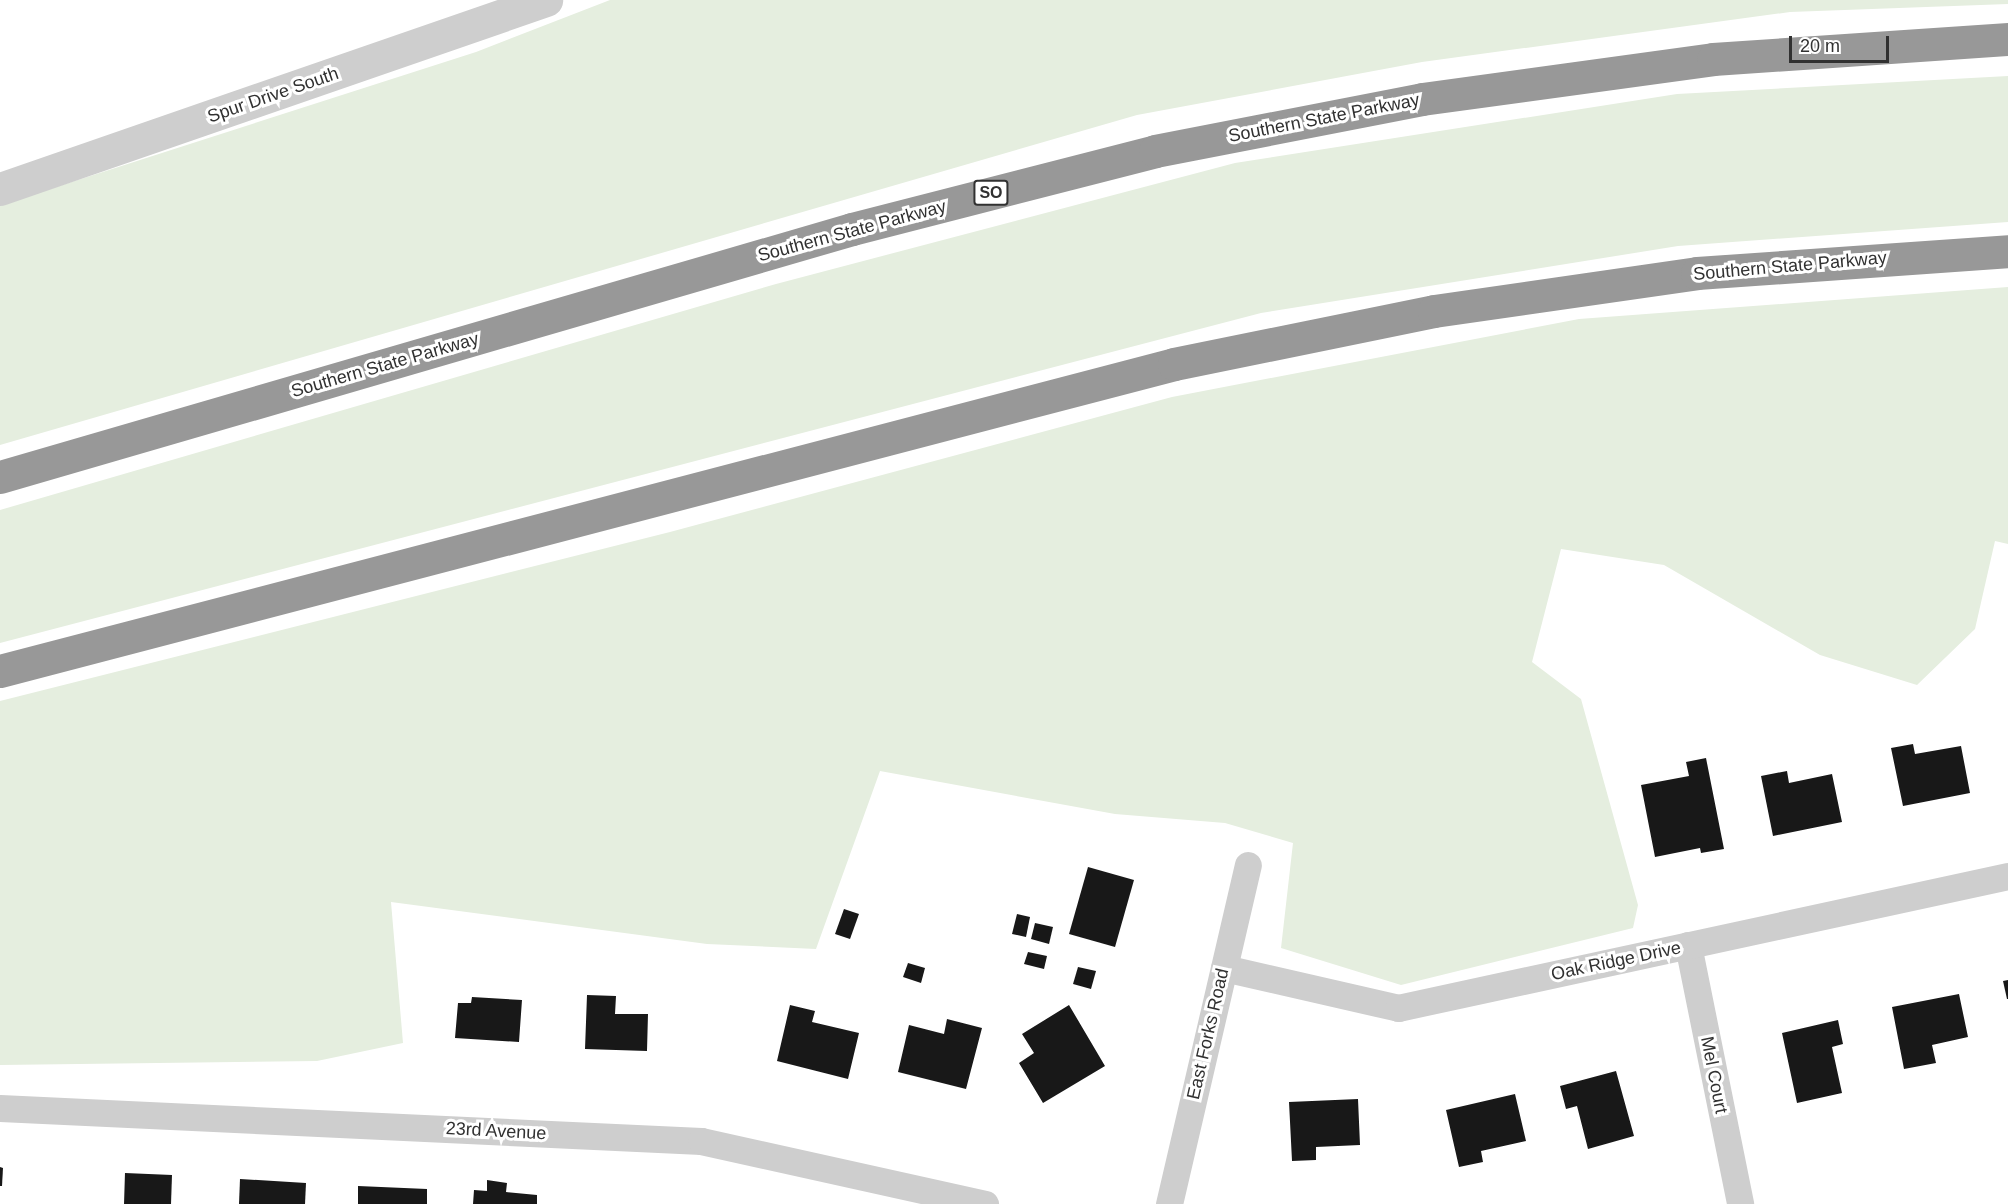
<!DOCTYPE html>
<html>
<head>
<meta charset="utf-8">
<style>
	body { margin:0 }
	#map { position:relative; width:2008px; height:1204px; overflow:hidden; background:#fff; font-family:Arial,sans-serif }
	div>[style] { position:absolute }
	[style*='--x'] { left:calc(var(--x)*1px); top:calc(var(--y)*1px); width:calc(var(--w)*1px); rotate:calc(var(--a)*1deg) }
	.green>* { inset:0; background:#e5eedf }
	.building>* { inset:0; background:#181818 }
	.minor>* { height:27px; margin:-13.5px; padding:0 13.5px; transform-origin:13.5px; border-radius:13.5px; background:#cecece }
	.tertiary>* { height:33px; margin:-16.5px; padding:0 16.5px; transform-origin:16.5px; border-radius:16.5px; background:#cecece }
	.motorway>* { height:33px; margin:-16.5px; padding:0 16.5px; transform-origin:16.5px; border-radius:16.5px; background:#989898 }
	span { translate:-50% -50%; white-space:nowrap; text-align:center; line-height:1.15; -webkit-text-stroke:6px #fff; paint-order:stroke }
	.shield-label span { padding:2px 4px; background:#fff; border:2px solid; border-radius:4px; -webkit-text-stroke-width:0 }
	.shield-label { font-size:16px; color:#313131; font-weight:700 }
	.street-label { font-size:18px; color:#313131 }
	.scale { position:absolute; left:1789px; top:36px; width:100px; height:27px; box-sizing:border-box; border:3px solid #313131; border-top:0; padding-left:8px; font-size:18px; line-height:21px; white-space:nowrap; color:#313131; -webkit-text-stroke:4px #fff; paint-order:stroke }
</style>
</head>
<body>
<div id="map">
	<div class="green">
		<div style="clip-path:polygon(610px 0,2008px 0,2008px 4px,1790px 12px,1422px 62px,1137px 115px,0 445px,0 205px,476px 52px)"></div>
		<div style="clip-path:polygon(2008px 76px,2008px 222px,1678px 246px,1261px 313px,0 643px,0 510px,776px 284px,1235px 163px,1677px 94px)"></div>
		<div style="clip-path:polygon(2008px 287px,2008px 544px,1995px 541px,1975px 629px,1917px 685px,1820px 655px,1664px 565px,1561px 549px,1532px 662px,1581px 699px,1638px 905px,1633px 928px,1401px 985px,1281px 948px,1293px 843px,1225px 823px,1115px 814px,880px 771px,816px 949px,707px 944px,391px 902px,403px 1043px,317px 1061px,0 1065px,0 701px,670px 532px,1172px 397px,1579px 319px)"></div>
	</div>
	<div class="building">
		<div style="clip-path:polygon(1913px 744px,1915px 754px,1961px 746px,1970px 793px,1903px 806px,1891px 748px)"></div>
		<div style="clip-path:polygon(1706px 758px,1724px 849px,1701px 853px,1700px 848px,1655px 857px,1641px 785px,1689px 776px,1686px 762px)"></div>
		<div style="clip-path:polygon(1787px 771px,1789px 783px,1832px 774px,1842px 822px,1773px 836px,1761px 776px)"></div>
		<div style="clip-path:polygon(1088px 867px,1134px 880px,1115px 947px,1069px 934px)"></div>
		<div style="clip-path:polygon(844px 909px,859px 914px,850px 939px,835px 934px)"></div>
		<div style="clip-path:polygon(1017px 914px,1030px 917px,1026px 937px,1012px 934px)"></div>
		<div style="clip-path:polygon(1035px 923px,1053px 927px,1049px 944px,1031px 939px)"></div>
		<div style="clip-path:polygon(1028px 952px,1047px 956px,1044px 969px,1024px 964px)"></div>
		<div style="clip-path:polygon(908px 963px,925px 968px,921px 983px,903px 977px)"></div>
		<div style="clip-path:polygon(1078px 967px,1096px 971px,1091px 989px,1073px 984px)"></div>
		<div style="clip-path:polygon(2008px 980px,2008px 999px,2007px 999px,2003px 981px)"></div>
		<div style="clip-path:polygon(1959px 994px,1968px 1037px,1932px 1045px,1936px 1063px,1904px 1069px,1892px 1007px)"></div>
		<div style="clip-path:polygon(587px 995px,616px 996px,615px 1014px,648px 1014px,647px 1051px,585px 1049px)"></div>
		<div style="clip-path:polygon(472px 997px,522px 1000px,519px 1042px,455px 1038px,458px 1003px,471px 1003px)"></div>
		<div style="clip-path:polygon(790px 1005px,815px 1011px,812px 1022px,859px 1033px,848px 1079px,777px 1061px)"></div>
		<div style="clip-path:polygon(1069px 1005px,1105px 1066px,1043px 1103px,1019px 1063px,1034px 1053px,1022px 1034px)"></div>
		<div style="clip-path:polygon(947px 1019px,982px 1028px,966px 1089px,898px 1072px,909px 1025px,944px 1034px)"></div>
		<div style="clip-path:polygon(1838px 1020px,1843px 1044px,1832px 1047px,1842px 1093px,1797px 1103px,1782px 1033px)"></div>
		<div style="clip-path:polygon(1616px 1071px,1634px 1136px,1588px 1149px,1577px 1106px,1566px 1109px,1560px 1086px)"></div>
		<div style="clip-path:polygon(1515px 1094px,1526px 1141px,1481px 1151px,1483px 1162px,1459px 1167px,1446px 1110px)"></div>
		<div style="clip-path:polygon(1358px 1099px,1360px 1145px,1316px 1147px,1316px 1160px,1292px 1161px,1289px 1102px)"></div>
		<div style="clip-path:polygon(0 1167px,3px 1168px,2px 1186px,0 1186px)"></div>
		<div style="clip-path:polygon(125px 1173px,172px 1175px,171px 1204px,124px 1204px)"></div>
		<div style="clip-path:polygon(240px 1179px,306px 1183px,305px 1204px,239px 1204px)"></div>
		<div style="clip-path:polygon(487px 1180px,507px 1183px,506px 1192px,537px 1195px,537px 1204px,473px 1204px,474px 1190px,487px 1191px)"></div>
		<div style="clip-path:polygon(358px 1186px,427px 1189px,427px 1204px,358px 1204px)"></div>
	</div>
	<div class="minor">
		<div style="--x:1688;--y:945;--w:264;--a:78.6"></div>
		<div style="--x:1224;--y:968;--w:179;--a:12.9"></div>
		<div style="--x:1398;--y:1008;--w:624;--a:-12.21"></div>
		<div style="--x:0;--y:1108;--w:702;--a:2.7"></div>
		<div style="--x:701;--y:1141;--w:291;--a:12.5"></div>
		<div style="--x:1169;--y:1204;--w:348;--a:-76.9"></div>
	</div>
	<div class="tertiary">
		<div style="--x:0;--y:189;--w:578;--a:-19.09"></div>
	</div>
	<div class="motorway">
		<div style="--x:0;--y:477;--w:887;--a:-16.23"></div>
		<div style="--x:852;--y:229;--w:313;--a:-14.4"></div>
		<div style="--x:1155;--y:151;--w:272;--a:-11"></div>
		<div style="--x:1422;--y:99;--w:294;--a:-7.8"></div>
		<div style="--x:1713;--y:59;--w:296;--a:-3.9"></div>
		<div style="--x:0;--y:671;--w:1213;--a:-14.65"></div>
		<div style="--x:1174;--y:364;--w:265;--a:-11.5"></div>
		<div style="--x:1434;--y:311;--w:266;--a:-8.2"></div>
		<div style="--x:1697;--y:273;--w:312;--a:-4"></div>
	</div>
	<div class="shield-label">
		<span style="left:991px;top:193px">SO</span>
	</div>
	<div class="street-label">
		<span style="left:273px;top:95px;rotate:-19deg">Spur Drive South</span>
		<span style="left:1324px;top:118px;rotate:-11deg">Southern State Parkway</span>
		<span style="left:852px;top:231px;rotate:-15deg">Southern State Parkway</span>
		<span style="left:1790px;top:266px;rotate:-5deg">Southern State Parkway</span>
		<span style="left:385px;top:365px;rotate:-16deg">Southern State Parkway</span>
		<span style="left:1616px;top:961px;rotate:-12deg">Oak Ridge Drive</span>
		<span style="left:1208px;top:1034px;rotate:-77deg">East Forks Road</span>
		<span style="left:1714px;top:1075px;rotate:79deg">Mel Court</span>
		<span style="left:496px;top:1131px;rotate:3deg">23rd Avenue</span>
	</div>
	<div class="scale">20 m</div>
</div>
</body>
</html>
